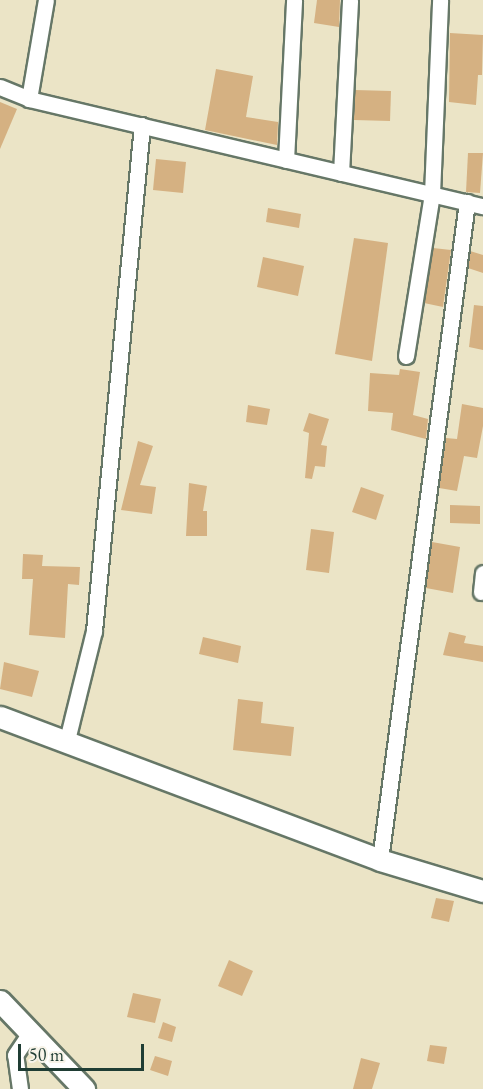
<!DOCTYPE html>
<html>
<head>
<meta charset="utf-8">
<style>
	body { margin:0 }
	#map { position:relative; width:483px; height:1089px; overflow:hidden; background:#ebe4c6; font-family:"EB Garamond",serif }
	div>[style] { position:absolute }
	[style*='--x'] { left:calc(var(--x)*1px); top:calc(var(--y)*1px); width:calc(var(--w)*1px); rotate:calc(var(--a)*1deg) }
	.building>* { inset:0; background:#d5b182 }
	.roads { filter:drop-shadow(2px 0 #667767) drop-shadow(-2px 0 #667767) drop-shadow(0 2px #667767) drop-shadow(0 -2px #667767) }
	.street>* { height:15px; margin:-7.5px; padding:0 7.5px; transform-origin:7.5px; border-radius:7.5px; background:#fff }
	.secondary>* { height:21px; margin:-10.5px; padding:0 10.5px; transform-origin:10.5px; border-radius:10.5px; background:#fff }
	span { translate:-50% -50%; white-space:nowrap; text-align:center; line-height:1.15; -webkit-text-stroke:5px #f7f3e8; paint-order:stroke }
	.scale { position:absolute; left:18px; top:1044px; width:126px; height:27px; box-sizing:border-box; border:3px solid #1f3d34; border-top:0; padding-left:8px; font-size:18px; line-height:21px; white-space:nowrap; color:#1f3d34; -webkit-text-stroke:4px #f7f3e8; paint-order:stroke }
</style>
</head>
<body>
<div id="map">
	<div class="building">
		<div style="clip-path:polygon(317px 0,340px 0,339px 27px,314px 23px)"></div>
		<div style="clip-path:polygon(450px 33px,483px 35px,482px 75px,478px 75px,476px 105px,449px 102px)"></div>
		<div style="clip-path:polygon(216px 69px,253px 76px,246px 117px,278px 122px,277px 145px,205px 130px)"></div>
		<div style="clip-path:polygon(355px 90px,391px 91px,390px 121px,354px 120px)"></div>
		<div style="clip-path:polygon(0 102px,17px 109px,0 149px)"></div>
		<div style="clip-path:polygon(468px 153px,483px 153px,480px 193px,466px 192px)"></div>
		<div style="clip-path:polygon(156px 159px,186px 162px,183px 193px,153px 190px)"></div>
		<div style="clip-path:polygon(268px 208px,301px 214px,299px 228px,266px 222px)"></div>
		<div style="clip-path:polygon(354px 238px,388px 243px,372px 361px,335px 354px)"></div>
		<div style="clip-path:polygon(433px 248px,451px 250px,443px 307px,424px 303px)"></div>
		<div style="clip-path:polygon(470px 251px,483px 255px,483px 273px,468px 268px)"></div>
		<div style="clip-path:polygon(263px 257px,304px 266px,298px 296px,257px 287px)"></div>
		<div style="clip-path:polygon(474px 305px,483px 306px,483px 350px,469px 347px)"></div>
		<div style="clip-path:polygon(400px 369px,420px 372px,413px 415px,428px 419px,426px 439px,391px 430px,393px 413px,368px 411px,370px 373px,399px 375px)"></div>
		<div style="clip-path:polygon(462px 404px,483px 408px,483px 426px,477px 458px,464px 456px,457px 491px,439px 488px,446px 438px,457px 439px)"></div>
		<div style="clip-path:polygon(248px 405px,270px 409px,267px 425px,246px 422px)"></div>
		<div style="clip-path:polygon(309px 413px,329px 419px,321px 445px,327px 446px,325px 467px,315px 466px,312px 479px,305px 478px,309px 433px,303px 431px)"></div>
		<div style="clip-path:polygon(138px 441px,153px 446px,140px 485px,156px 487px,152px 514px,121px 510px)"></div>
		<div style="clip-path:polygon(189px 483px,207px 486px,203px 511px,207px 511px,207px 536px,186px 536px)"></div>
		<div style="clip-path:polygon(361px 487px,384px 495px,376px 520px,352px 512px)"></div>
		<div style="clip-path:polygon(450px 505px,480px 506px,480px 524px,450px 523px)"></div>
		<div style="clip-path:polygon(311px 529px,334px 532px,329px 573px,306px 570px)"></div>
		<div style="clip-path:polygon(432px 542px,460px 547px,453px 593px,426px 588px)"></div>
		<div style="clip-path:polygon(23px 554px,43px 555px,42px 566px,80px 567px,79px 585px,68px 584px,65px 638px,29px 635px,33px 579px,22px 579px)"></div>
		<div style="clip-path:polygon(449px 632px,466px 636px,464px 643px,483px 646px,483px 662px,443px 655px)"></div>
		<div style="clip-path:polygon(203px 637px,241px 646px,238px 663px,199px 654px)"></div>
		<div style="clip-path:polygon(4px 662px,39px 671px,32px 697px,0 689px)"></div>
		<div style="clip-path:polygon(238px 699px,263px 702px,261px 723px,294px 727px,291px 756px,233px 750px)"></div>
		<div style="clip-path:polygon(436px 898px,454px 901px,449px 922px,431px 918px)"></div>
		<div style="clip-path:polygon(229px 960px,253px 971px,242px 996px,218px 986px)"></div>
		<div style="clip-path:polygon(133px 993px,161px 999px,155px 1023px,127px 1017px)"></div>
		<div style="clip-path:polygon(163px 1022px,176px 1027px,172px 1042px,158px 1038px)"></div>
		<div style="clip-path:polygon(430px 1045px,447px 1047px,444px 1064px,427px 1061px)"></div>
		<div style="clip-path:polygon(155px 1056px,172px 1061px,168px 1076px,150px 1070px)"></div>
		<div style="clip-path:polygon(361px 1058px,380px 1063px,372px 1089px,353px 1089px)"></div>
	</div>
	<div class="roads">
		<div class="street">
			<div style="--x:0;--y:87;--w:31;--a:22"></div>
			<div style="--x:29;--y:99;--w:466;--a:13.3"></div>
			<div style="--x:29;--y:99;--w:100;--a:-80.3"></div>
			<div style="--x:286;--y:160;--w:160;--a:-87.1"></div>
			<div style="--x:341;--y:173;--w:173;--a:-87"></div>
			<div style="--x:406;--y:356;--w:164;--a:-80.9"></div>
			<div style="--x:432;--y:194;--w:194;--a:-87.6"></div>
			<div style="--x:481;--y:592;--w:19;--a:-84"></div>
			<div style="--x:67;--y:740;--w:112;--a:-76.1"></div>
			<div style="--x:94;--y:631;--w:508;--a:-84.58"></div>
			<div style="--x:380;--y:860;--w:664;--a:-82.47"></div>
			<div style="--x:20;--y:1089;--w:34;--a:-98"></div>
			<div style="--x:15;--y:1055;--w:29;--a:-56"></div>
		</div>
		<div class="secondary">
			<div style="--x:0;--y:717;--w:406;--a:20.6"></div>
			<div style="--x:380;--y:860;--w:108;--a:16.8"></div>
			<div style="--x:0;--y:1001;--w:122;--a:46.3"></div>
		</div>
	</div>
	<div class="scale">50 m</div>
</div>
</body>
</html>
